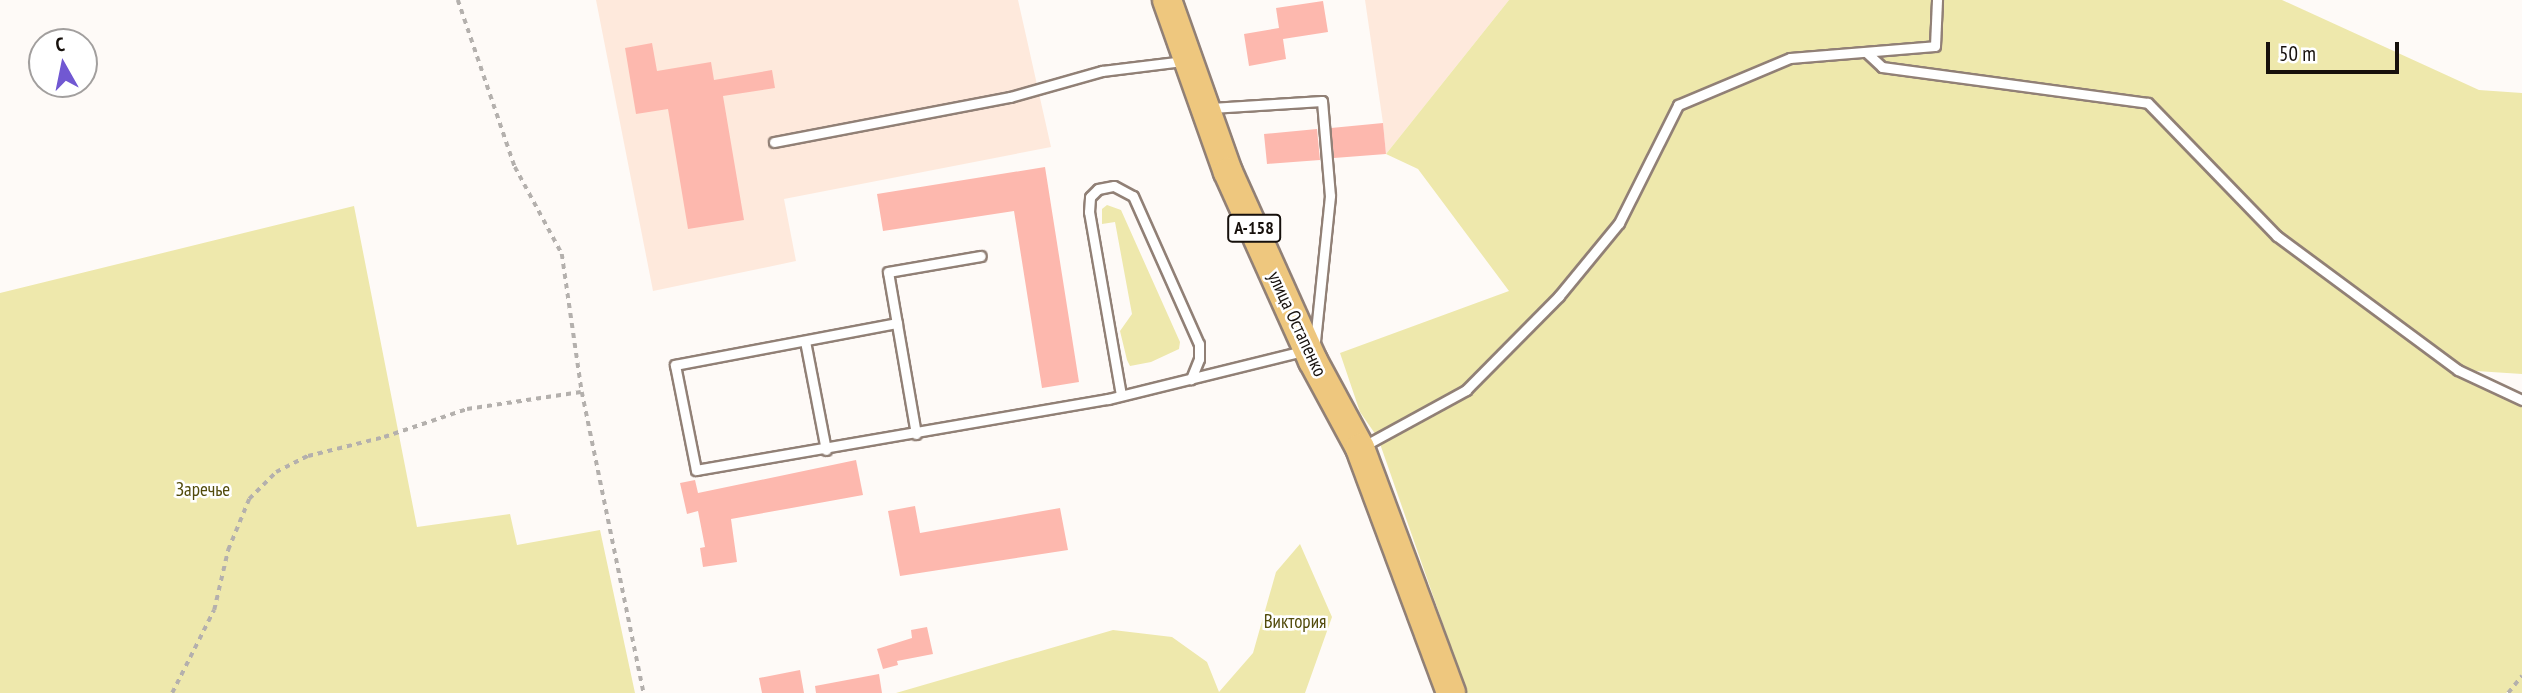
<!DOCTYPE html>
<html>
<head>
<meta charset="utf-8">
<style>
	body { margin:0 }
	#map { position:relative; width:2522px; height:693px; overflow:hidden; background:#fefaf7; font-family:"PT Sans Narrow",sans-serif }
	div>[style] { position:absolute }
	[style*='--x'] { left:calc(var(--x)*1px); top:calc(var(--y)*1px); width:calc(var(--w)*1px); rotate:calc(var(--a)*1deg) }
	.built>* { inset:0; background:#fee9dc }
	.green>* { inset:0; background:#eee8ac }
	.building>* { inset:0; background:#fdb8ae }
	.path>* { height:3.5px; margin-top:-1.75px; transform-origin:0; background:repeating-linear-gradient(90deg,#b4b0ad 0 5px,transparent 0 10px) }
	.roads { filter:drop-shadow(2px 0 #918076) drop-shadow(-2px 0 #918076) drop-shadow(0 2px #918076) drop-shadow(0 -2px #918076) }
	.lane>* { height:9px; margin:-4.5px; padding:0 4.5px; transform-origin:4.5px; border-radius:4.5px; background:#fff }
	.primary>* { height:28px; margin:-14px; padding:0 14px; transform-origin:14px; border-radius:14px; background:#eec77e }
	span { translate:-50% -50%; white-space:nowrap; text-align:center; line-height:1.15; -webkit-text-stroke:5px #fff; paint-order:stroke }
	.shield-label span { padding:2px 5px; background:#fff; border:2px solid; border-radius:5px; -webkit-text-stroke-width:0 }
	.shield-label { font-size:18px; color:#16100c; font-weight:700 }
	.street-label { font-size:19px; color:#16100c }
	.park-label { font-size:19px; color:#524b0b }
	.north { position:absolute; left:28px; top:28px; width:70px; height:70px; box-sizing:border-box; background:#fff; border:2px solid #a29f9e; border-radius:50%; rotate:351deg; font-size:19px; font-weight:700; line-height:28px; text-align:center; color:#16100c }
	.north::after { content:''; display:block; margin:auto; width:24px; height:32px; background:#7158d2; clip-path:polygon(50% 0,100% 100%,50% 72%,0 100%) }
	.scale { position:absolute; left:2266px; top:42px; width:133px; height:32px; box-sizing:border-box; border:4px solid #16100c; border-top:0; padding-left:9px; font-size:21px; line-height:24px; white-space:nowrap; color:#16100c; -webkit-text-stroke:5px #fff; paint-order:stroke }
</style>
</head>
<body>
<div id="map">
	<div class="built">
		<div style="clip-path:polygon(596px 0,1018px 0,1051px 147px,784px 199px,796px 261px,653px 291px)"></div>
		<div style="clip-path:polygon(1365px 0,1509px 0,1386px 154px,1383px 123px)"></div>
	</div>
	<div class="green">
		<div style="clip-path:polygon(1509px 0,2282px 0,2479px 90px,2522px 93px,2522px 374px,2461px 370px,2522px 400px,2522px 693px,2508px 693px,2511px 689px,2506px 693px,1467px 693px,1378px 438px,1360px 412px,1340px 353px,1509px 291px,1418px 169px,1386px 154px)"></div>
		<div style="clip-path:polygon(1107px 205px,1121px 210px,1180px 342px,1179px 349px,1151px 362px,1130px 366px,1127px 360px,1120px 331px,1132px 314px,1115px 222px,1102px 224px,1102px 209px)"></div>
		<div style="clip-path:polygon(354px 206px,417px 527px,510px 514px,517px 545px,600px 530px,635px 693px,0 693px,0 293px)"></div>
		<div style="clip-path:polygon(1300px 544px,1332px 617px,1305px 693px,896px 693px,1113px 630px,1172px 637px,1207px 662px,1219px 692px,1253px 653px,1276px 572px)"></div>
	</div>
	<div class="building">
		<div style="clip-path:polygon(1323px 1px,1328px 32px,1283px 39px,1286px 59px,1249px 66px,1244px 34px,1279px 28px,1276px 8px)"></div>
		<div style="clip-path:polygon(652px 43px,657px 71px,711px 62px,714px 80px,772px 70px,775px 88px,723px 96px,744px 220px,688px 229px,668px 109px,636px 114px,625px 48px)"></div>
		<div style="clip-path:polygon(1383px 123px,1386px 154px,1334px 158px,1331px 128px)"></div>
		<div style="clip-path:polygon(1317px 129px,1320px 160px,1267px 164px,1264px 134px)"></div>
		<div style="clip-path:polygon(1045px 167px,1079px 382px,1042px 388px,1014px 211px,883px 231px,877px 194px)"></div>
		<div style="clip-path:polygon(856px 460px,863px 495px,731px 519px,737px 562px,703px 567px,700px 548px,705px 547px,698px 511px,687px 514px,680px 483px,695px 480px,698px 493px)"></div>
		<div style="clip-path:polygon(915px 506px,920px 533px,1060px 508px,1068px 550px,900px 576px,888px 511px)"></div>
		<div style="clip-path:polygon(927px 627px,933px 654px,897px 661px,898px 665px,883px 669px,877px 649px,912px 638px,911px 630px)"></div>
		<div style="clip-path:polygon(800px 670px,804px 693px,762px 693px,759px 678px)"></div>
		<div style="clip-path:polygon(879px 674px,882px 693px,816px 693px,815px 686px)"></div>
	</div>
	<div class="path">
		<div style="--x:458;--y:0;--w:176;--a:71.2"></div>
		<div style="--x:515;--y:167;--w:99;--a:61.6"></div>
		<div style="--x:562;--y:254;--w:139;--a:81.8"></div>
		<div style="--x:582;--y:392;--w:307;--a:78.4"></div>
		<div style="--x:172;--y:693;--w:93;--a:-63.2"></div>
		<div style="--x:214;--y:610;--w:62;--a:-76.9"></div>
		<div style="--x:228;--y:550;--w:55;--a:-67.6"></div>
		<div style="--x:249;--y:499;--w:38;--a:-45"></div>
		<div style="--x:276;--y:472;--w:36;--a:-27"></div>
		<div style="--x:308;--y:456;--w:78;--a:-14"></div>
		<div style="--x:384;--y:437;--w:88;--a:-18.6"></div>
		<div style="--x:467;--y:409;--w:115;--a:-8.5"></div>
		<div style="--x:2508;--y:693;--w:22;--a:-51"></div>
	</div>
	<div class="roads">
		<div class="lane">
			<div style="--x:1866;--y:52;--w:22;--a:43"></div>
			<div style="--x:1882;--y:67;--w:268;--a:7.7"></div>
			<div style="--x:2148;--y:103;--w:185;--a:45.9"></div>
			<div style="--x:2277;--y:236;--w:225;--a:36.5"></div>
			<div style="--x:2458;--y:370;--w:71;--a:25.1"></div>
			<div style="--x:1211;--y:108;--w:111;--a:-3.6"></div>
			<div style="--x:1322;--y:101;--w:95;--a:85.2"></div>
			<div style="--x:1330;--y:196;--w:147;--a:95.9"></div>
			<div style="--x:774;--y:142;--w:240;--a:-10.8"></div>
			<div style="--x:1010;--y:97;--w:96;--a:-15.8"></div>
			<div style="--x:1102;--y:71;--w:83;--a:-7"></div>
			<div style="--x:897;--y:323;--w:226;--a:169.3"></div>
			<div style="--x:675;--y:365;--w:107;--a:78.7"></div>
			<div style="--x:696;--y:470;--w:418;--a:-9.8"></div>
			<div style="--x:1108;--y:399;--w:201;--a:-13.8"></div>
			<div style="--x:805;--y:341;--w:111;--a:79.1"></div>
			<div style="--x:1121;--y:395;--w:186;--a:-99.9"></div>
			<div style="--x:1089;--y:212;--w:15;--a:-86"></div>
			<div style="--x:1090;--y:197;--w:11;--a:-45"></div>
			<div style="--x:1098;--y:189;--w:16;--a:-11"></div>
			<div style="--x:1114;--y:186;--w:21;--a:28"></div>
			<div style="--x:1133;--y:196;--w:162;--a:66"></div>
			<div style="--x:1199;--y:344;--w:15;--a:90"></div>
			<div style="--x:1199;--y:359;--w:22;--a:112"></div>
			<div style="--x:916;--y:434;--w:164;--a:-99.8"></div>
			<div style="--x:888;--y:272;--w:94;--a:-9.8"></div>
			<div style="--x:1362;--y:447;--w:119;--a:-28.7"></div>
			<div style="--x:1466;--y:390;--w:132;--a:-45.3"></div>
			<div style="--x:1559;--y:296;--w:94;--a:-50.6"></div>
			<div style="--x:1619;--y:223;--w:132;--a:-63.4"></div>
			<div style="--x:1678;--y:105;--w:121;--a:-22.8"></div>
			<div style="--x:1790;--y:58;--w:145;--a:-4.7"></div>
			<div style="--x:1935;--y:46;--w:46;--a:-87.5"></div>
		</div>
		<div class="primary">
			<div style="--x:1167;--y:0;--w:182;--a:70.5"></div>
			<div style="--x:1228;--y:172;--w:207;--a:65.8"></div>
			<div style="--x:1313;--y:361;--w:99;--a:61.6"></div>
			<div style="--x:1360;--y:448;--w:261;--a:69.6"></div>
		</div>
	</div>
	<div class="shield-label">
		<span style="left:1254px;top:228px">А-158</span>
	</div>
	<div class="street-label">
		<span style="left:1297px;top:324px;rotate:65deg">улица Остапенко</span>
	</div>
	<div class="park-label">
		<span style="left:203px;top:490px">Заречье</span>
		<span style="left:1295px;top:622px">Виктория</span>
	</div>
	<div class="north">С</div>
	<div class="scale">50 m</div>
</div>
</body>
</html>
